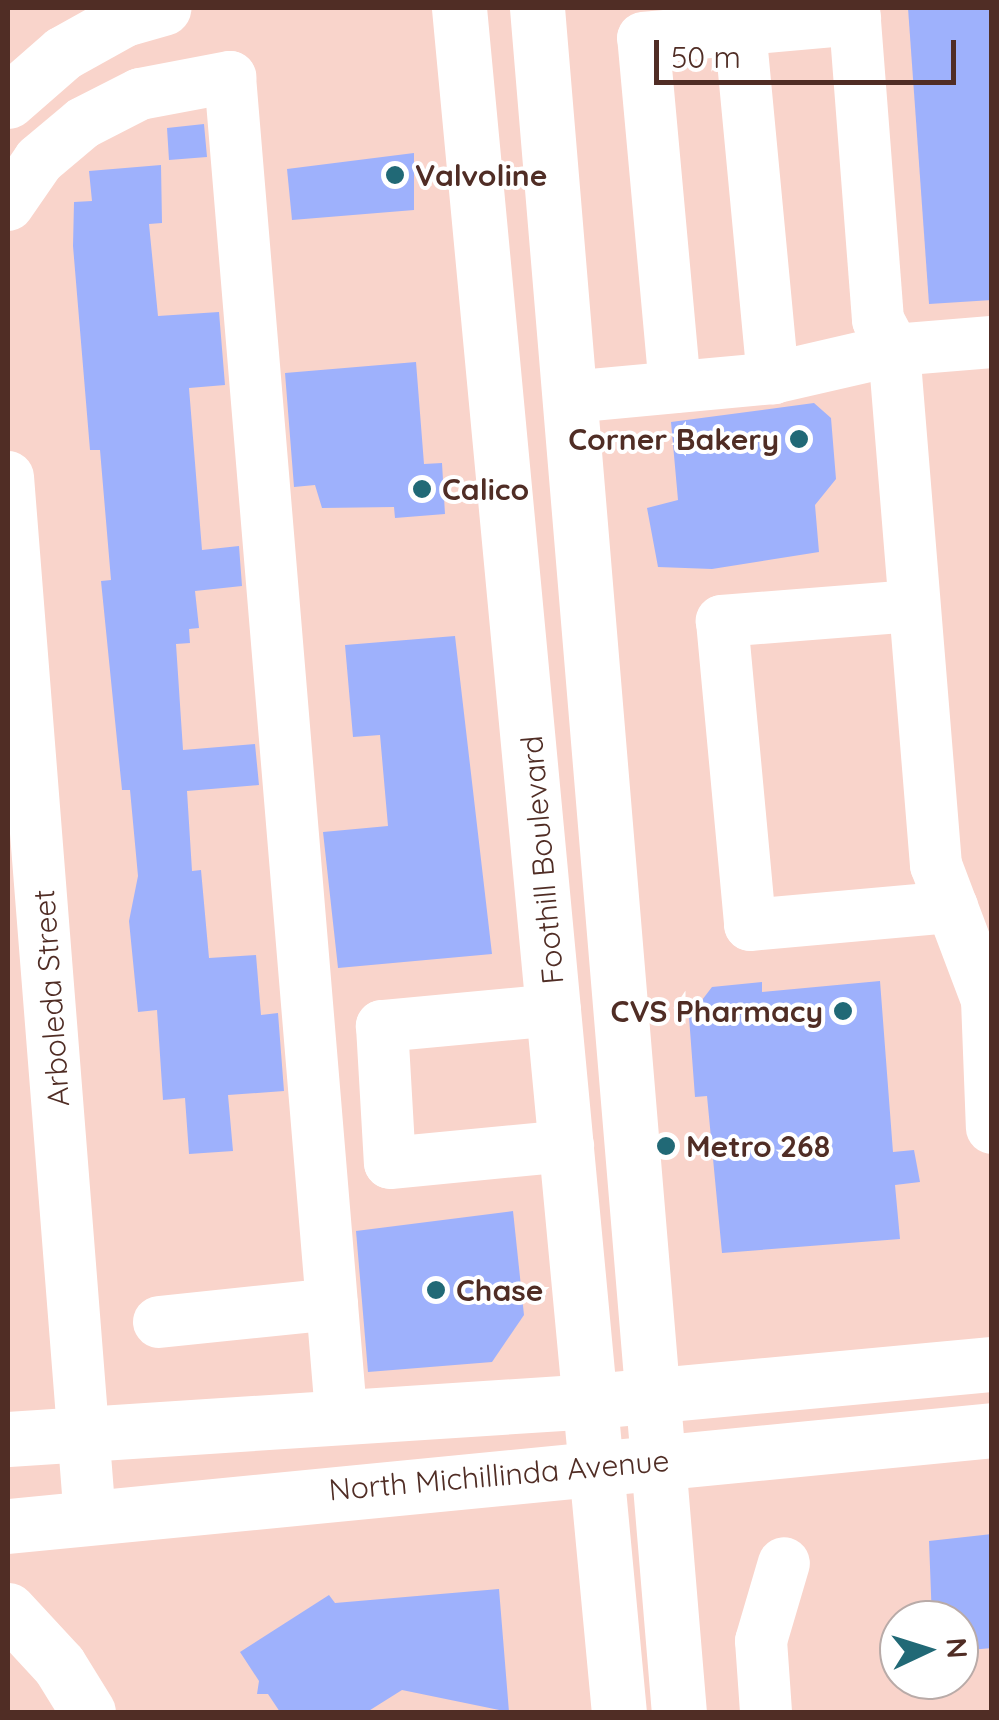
<!DOCTYPE html>
<html>
<head>
<meta charset="utf-8">
<style>
	body { margin:0 }
	#map { position:relative; width:999px; height:1720px; overflow:hidden; background:#f9d4cb; font-family:Quicksand,sans-serif }
	div>[style] { position:absolute }
	[style*='--x'] { left:calc(var(--x)*1px); top:calc(var(--y)*1px); width:calc(var(--w)*1px); rotate:calc(var(--a)*1deg) }
	.building>* { inset:0; background:#9eb1fc }
	.minor>* { height:52px; margin:-26px; padding:0 26px; transform-origin:26px; border-radius:26px; background:#fff }
	.major>* { height:55px; margin:-27.5px; padding:0 27.5px; transform-origin:27.5px; border-radius:27.5px; background:#fff }
	.highway>* { height:55px; margin:-27.5px; padding:0 27.5px; transform-origin:27.5px; border-radius:27.5px; background:#fff }
	.dots>* { width:28px; height:28px; translate:-50% -50%; box-sizing:border-box; border:5px solid #fff; border-radius:50% }
	span { translate:-50% -50%; white-space:nowrap; text-align:center; line-height:1.15; -webkit-text-stroke:8px #fff; paint-order:stroke }
	.poi-label { font-size:30px; color:#502d25; font-weight:700 }
	.left { translate:0 -50%; text-align:left }
	.right { translate:-100% -50%; text-align:right }
	.street-label { font-size:30px; color:#502d25 }
	.frame { position:absolute; inset:0; border:10px solid #502d25; pointer-events:none }
	.north { position:absolute; left:879px; top:1600px; width:100px; height:100px; box-sizing:border-box; background:#fff; border:2px solid #b9aba8; border-radius:50%; rotate:86deg; font-size:28px; font-weight:700; line-height:40px; text-align:center; color:#502d25 }
	.north::after { content:''; display:block; margin:auto; width:35px; height:45px; background:#216976; clip-path:polygon(50% 0,100% 100%,50% 72%,0 100%) }
	.scale { position:absolute; left:654px; top:40px; width:302px; height:45px; box-sizing:border-box; border:5px solid #502d25; border-top:0; padding-left:12px; font-size:30px; line-height:35px; white-space:nowrap; color:#502d25; -webkit-text-stroke:8px #fff; paint-order:stroke }
</style>
</head>
<body>
<div id="map">
	<div class="building">
		<div style="clip-path:polygon(908px 8px,992px 8px,992px 300px,929px 304px)"></div>
		<div style="clip-path:polygon(204px 124px,207px 157px,169px 160px,167px 128px)"></div>
		<div style="clip-path:polygon(414px 153px,414px 210px,292px 220px,287px 169px)"></div>
		<div style="clip-path:polygon(161px 165px,162px 223px,149px 224px,158px 316px,219px 312px,225px 385px,189px 388px,202px 550px,239px 546px,242px 586px,195px 591px,199px 628px,189px 629px,190px 643px,176px 644px,183px 750px,255px 744px,259px 785px,187px 791px,192px 871px,201px 870px,209px 958px,256px 955px,261px 1015px,278px 1013px,284px 1091px,228px 1095px,233px 1151px,189px 1154px,185px 1098px,163px 1100px,157px 1010px,138px 1012px,129px 921px,138px 876px,130px 790px,122px 790px,101px 581px,111px 580px,100px 450px,90px 450px,73px 246px,74px 202px,92px 201px,89px 171px)"></div>
		<div style="clip-path:polygon(416px 362px,424px 464px,442px 463px,445px 514px,395px 518px,394px 507px,322px 508px,315px 485px,294px 487px,285px 373px)"></div>
		<div style="clip-path:polygon(814px 403px,831px 418px,836px 479px,815px 505px,819px 552px,712px 569px,658px 567px,647px 508px,678px 500px,671px 422px)"></div>
		<div style="clip-path:polygon(455px 636px,492px 954px,338px 968px,323px 832px,388px 826px,380px 735px,353px 737px,345px 645px)"></div>
		<div style="clip-path:polygon(880px 981px,893px 1152px,914px 1150px,920px 1182px,895px 1185px,900px 1239px,722px 1253px,707px 1096px,695px 1097px,689px 1017px,712px 987px,762px 982px,762px 992px)"></div>
		<div style="clip-path:polygon(513px 1211px,524px 1315px,492px 1362px,368px 1372px,356px 1231px)"></div>
		<div style="clip-path:polygon(992px 1534px,992px 1648px,959px 1651px,959px 1620px,932px 1620px,929px 1541px)"></div>
		<div style="clip-path:polygon(499px 1589px,509px 1712px,402px 1690px,367px 1712px,280px 1712px,268px 1694px,257px 1694px,259px 1681px,240px 1652px,329px 1595px,335px 1603px)"></div>
	</div>
	<div class="minor">
		<div style="--x:854;--y:8;--w:313;--a:85.6"></div>
		<div style="--x:878;--y:320;--w:34;--a:62"></div>
		<div style="--x:894;--y:350;--w:517;--a:85.34"></div>
		<div style="--x:936;--y:865;--w:144;--a:69.3"></div>
		<div style="--x:987;--y:1000;--w:128;--a:87.8"></div>
		<div style="--x:740;--y:29;--w:351;--a:84.6"></div>
		<div style="--x:8;--y:205;--w:55;--a:-55.4"></div>
		<div style="--x:39;--y:160;--w:57;--a:-40.1"></div>
		<div style="--x:83;--y:123;--w:64;--a:-27"></div>
		<div style="--x:140;--y:94;--w:92;--a:-10.7"></div>
		<div style="--x:230;--y:77;--w:1342;--a:85.25"></div>
		<div style="--x:675;--y:387;--w:350;--a:-95.2"></div>
		<div style="--x:643;--y:38;--w:213;--a:-5.1"></div>
		<div style="--x:570;--y:397;--w:204;--a:-5.3"></div>
		<div style="--x:773;--y:378;--w:124;--a:-13"></div>
		<div style="--x:894;--y:350;--w:98;--a:-4.7"></div>
		<div style="--x:8;--y:477;--w:1045;--a:85.5"></div>
		<div style="--x:912;--y:606;--w:191;--a:175.5"></div>
		<div style="--x:722;--y:621;--w:305;--a:84.7"></div>
		<div style="--x:750;--y:925;--w:203;--a:-5.1"></div>
		<div style="--x:555;--y:1010;--w:174;--a:174.7"></div>
		<div style="--x:382;--y:1026;--w:137;--a:86.7"></div>
		<div style="--x:390;--y:1163;--w:179;--a:-5.5"></div>
		<div style="--x:159;--y:1322;--w:174;--a:-5.9"></div>
		<div style="--x:766;--y:1712;--w:71;--a:-94"></div>
		<div style="--x:761;--y:1641;--w:81;--a:-73.6"></div>
	</div>
	<div class="major">
		<div style="--x:459;--y:8;--w:1711;--a:84.64"></div>
		<div style="--x:537;--y:8;--w:1710;--a:85.24"></div>
		<div style="--x:8;--y:1439;--w:586;--a:-3.72"></div>
		<div style="--x:593;--y:1401;--w:401;--a:-5.3"></div>
		<div style="--x:8;--y:1526;--w:989;--a:-5.57"></div>
	</div>
	<div class="highway">
		<div style="--x:8;--y:101;--w:73;--a:-41.1"></div>
		<div style="--x:63;--y:53;--w:70;--a:-29.1"></div>
		<div style="--x:124;--y:19;--w:41;--a:-15.8"></div>
		<div style="--x:8;--y:1610;--w:75;--a:47.2"></div>
		<div style="--x:59;--y:1665;--w:55;--a:58.3"></div>
	</div>
	<div class="dots">
		<div style="left:395px;top:175px;background:#216976"></div>
		<div style="left:799px;top:439px;background:#216976"></div>
		<div style="left:422px;top:489px;background:#216976"></div>
		<div style="left:843px;top:1011px;background:#216976"></div>
		<div style="left:666px;top:1146px;background:#216976"></div>
		<div style="left:436px;top:1290px;background:#216976"></div>
	</div>
	<div class="poi-label">
		<span class="left" style="left:415px;top:175px">Valvoline</span>
		<span class="right" style="left:779px;top:439px">Corner Bakery</span>
		<span class="left" style="left:442px;top:489px">Calico</span>
		<span class="right" style="left:823px;top:1011px">CVS Pharmacy</span>
		<span class="left" style="left:686px;top:1146px">Metro 268</span>
		<span class="left" style="left:456px;top:1290px">Chase</span>
	</div>
	<div class="street-label">
		<span style="left:542px;top:860px;rotate:-95deg">Foothill Boulevard</span>
		<span style="left:51px;top:998px;rotate:-94deg">Arboleda Street</span>
		<span style="left:499px;top:1475px;rotate:-5deg">North Michillinda Avenue</span>
	</div>
	<div class="frame"></div>
	<div class="north">N</div>
	<div class="scale">50 m</div>
</div>
</body>
</html>
